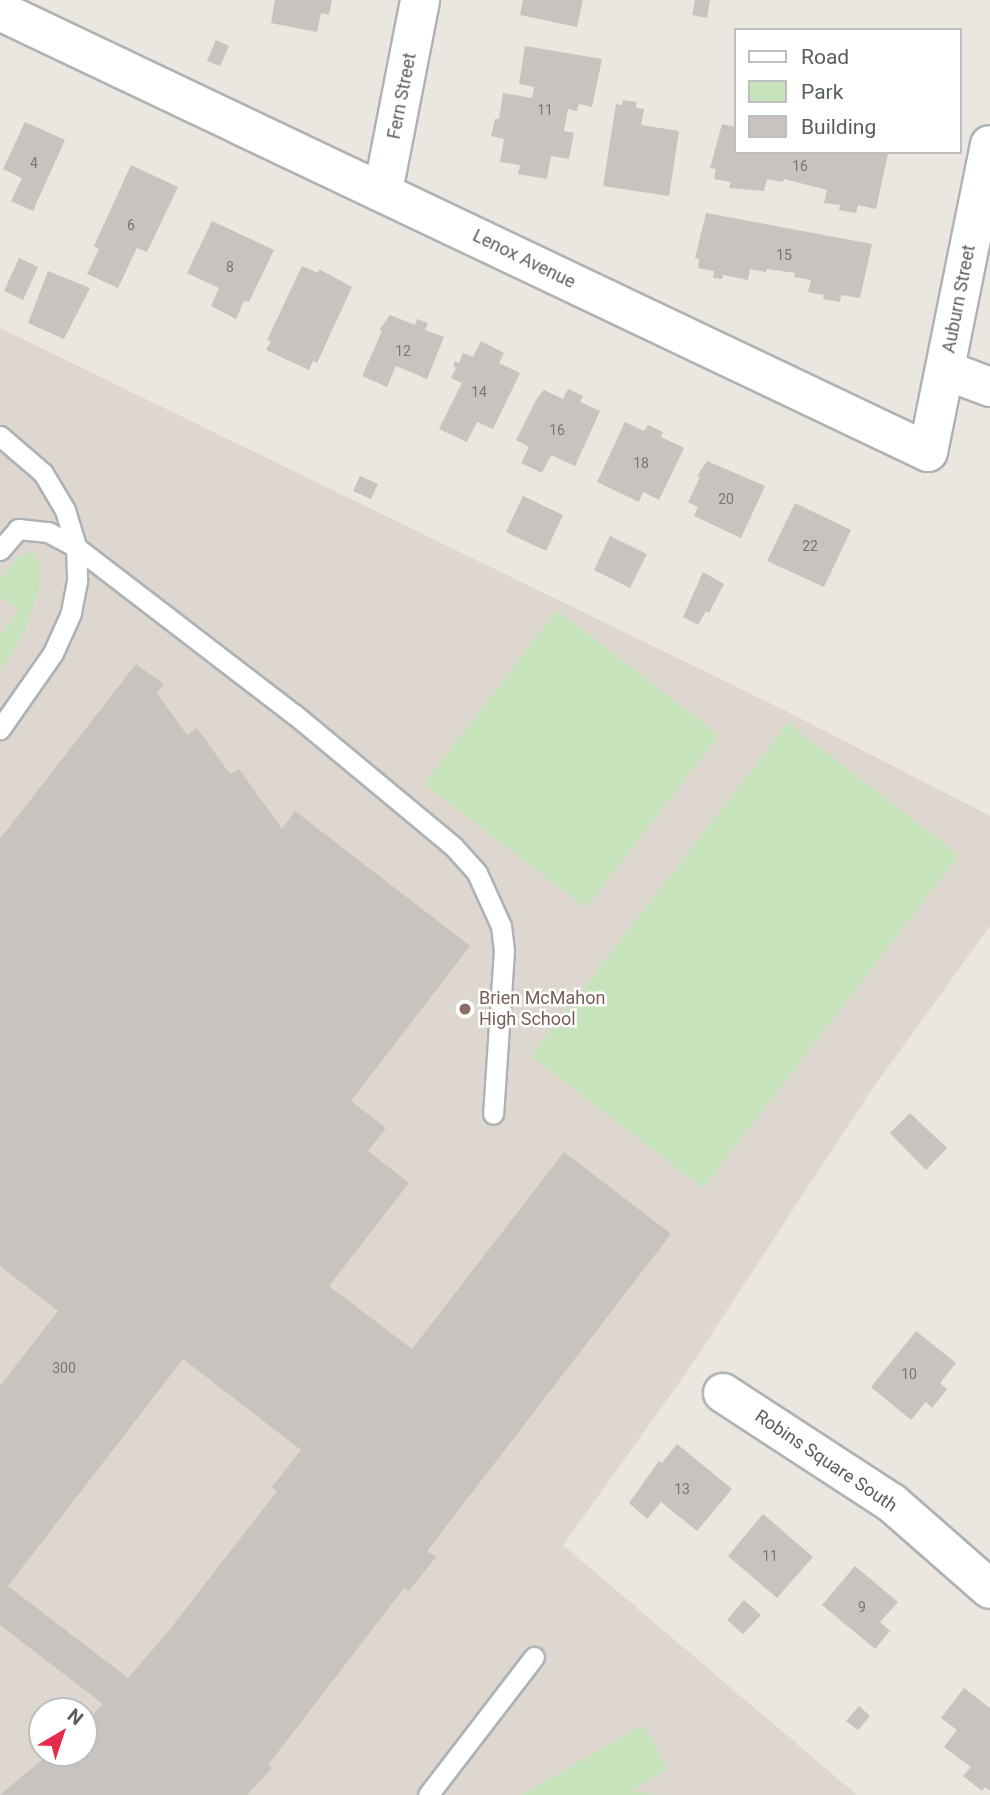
<!DOCTYPE html>
<html>
<head>
<meta charset="utf-8">
<style>
	body { margin:0 }
	#map { position:relative; width:990px; height:1795px; overflow:hidden; background:#ebe6df; font-family:Roboto,sans-serif }
	div>[style] { position:absolute }
	[style*='--x'] { left:calc(var(--x)*1px); top:calc(var(--y)*1px); width:calc(var(--w)*1px); rotate:calc(var(--a)*1deg) }
	.education>* { inset:0; background:#ddd7d0 }
	.green>* { inset:0; background:#c6e3bc }
	.building>* { inset:0; background:#c8c3bf }
	.roads { filter:drop-shadow(2px 0 #adb3b5) drop-shadow(-2px 0 #adb3b5) drop-shadow(0 2px #adb3b5) drop-shadow(0 -2px #adb3b5) }
	.service>* { height:19px; margin:-9.5px; padding:0 9.5px; transform-origin:9.5px; border-radius:9.5px; background:#fff }
	.minor>* { height:38px; margin:-19px; padding:0 19px; transform-origin:19px; border-radius:19px; background:#fff }
	.dots>* { width:19px; height:19px; translate:-50% -50%; box-sizing:border-box; border:4px solid #fff; border-radius:50% }
	span { translate:-50% -50%; white-space:nowrap; text-align:center; line-height:1.15; -webkit-text-stroke:5px #fff; paint-order:stroke }
	.number-label { font-size:14px; color:#747778 }
	.number-label span { -webkit-text-stroke-width:0 }
	.street-label { font-size:18px; color:#585e60 }
	.education-label { font-size:18px; color:#785e54 }
	.left { translate:0 -50%; text-align:left }
	.legend { position:absolute; left:734px; top:28px; width:228px; height:126px; box-sizing:border-box; background:#fff; border:2px solid #bcbfbf; margin:0; padding:9px 12px; list-style:none; font-size:21px; color:#585e60 }
	.legend li { display:flex; align-items:center; gap:14px; height:35px }
	.legend b { width:35px; border:2px solid #bcbfbf }
	.north { position:absolute; left:28px; top:1697px; width:70px; height:70px; box-sizing:border-box; background:#fff; border:2px solid #bcbfbf; border-radius:50%; rotate:39deg; font-size:19px; font-weight:700; line-height:28px; text-align:center; color:#585e60 }
	.north::after { content:''; display:block; margin:auto; width:24px; height:32px; background:#e52b4c; clip-path:polygon(50% 0,100% 100%,50% 72%,0 100%) }
</style>
</head>
<body>
<div id="map">
	<div class="education">
		<div style="clip-path:polygon(evenodd,0 328px,784px 710px,990px 816px,990px 926px,870px 1092px,686px 1373px,563px 1545px,857px 1795px,0 1795px,0 328px,42px 1711px,84px 1711px,84px 1753px,42px 1753px,42px 1711px)"></div>
	</div>
	<div class="green">
		<div style="clip-path:polygon(32px 552px,40px 563px,38px 593px,24px 632px,0 671px,0 635px,19px 610px,0 596px,0 579px,18px 556px)"></div>
		<div style="clip-path:polygon(557px 610px,719px 735px,586px 908px,424px 784px)"></div>
		<div style="clip-path:polygon(788px 723px,959px 855px,703px 1188px,531px 1056px)"></div>
		<div style="clip-path:polygon(643px 1725px,668px 1769px,632px 1791px,656px 1795px,521px 1795px)"></div>
	</div>
	<div class="building">
		<div style="clip-path:polygon(275px 0,332px 0,329px 15px,321px 13px,317px 32px,271px 23px)"></div>
		<div style="clip-path:polygon(523px 0,583px 0,577px 27px,520px 15px)"></div>
		<div style="clip-path:polygon(695px 0,710px 0,707px 18px,692px 15px)"></div>
		<div style="clip-path:polygon(216px 40px,229px 46px,220px 66px,207px 61px)"></div>
		<div style="clip-path:polygon(525px 46px,602px 59px,592px 107px,579px 104px,577px 111px,568px 109px,564px 131px,574px 133px,569px 159px,551px 156px,547px 179px,518px 174px,520px 165px,500px 162px,504px 139px,491px 136px,495px 119px,499px 119px,503px 93px,532px 98px,534px 87px,519px 84px)"></div>
		<div style="clip-path:polygon(623px 100px,637px 102px,636px 108px,644px 109px,641px 125px,679px 131px,669px 196px,603px 186px,616px 104px,622px 105px)"></div>
		<div style="clip-path:polygon(25px 122px,65px 140px,33px 211px,11px 201px,22px 178px,3px 169px)"></div>
		<div style="clip-path:polygon(722px 124px,736px 127px,736px 152px,888px 154px,876px 209px,858px 205px,856px 213px,839px 210px,840px 205px,824px 203px,827px 190px,784px 179px,783px 182px,767px 179px,764px 191px,729px 188px,731px 182px,714px 179px,716px 169px,710px 168px)"></div>
		<div style="clip-path:polygon(131px 165px,178px 187px,147px 252px,137px 248px,118px 288px,87px 274px,99px 249px,94px 246px)"></div>
		<div style="clip-path:polygon(706px 213px,872px 244px,860px 298px,841px 295px,840px 302px,823px 299px,824px 295px,808px 292px,811px 280px,794px 277px,795px 273px,767px 269px,766px 272px,750px 269px,748px 280px,723px 275px,722px 279px,713px 278px,714px 271px,698px 268px,699px 259px,695px 258px)"></div>
		<div style="clip-path:polygon(212px 221px,274px 250px,249px 302px,244px 301px,236px 319px,211px 306px,219px 288px,187px 273px)"></div>
		<div style="clip-path:polygon(19px 258px,38px 267px,23px 300px,4px 291px)"></div>
		<div style="clip-path:polygon(302px 266px,318px 273px,319px 269px,352px 287px,317px 363px,313px 361px,309px 370px,266px 350px,271px 341px,267px 340px)"></div>
		<div style="clip-path:polygon(48px 271px,90px 288px,64px 339px,28px 323px)"></div>
		<div style="clip-path:polygon(390px 315px,415px 325px,417px 319px,428px 323px,425px 330px,444px 337px,427px 379px,396px 366px,387px 387px,362px 376px,382px 331px,379px 330px)"></div>
		<div style="clip-path:polygon(481px 341px,504px 353px,499px 363px,520px 373px,493px 429px,477px 422px,467px 442px,439px 429px,462px 383px,451px 378px,456px 368px,453px 366px,455px 361px,459px 363px,463px 353px,473px 357px)"></div>
		<div style="clip-path:polygon(568px 389px,583px 396px,580px 402px,600px 411px,575px 466px,551px 455px,542px 473px,521px 463px,529px 447px,516px 440px,537px 398px,544px 390px,563px 399px)"></div>
		<div style="clip-path:polygon(625px 422px,644px 431px,648px 425px,663px 432px,661px 437px,684px 448px,659px 500px,643px 492px,639px 502px,597px 482px)"></div>
		<div style="clip-path:polygon(707px 461px,765px 486px,741px 538px,694px 516px,698px 507px,688px 502px,700px 477px,697px 476px)"></div>
		<div style="clip-path:polygon(360px 476px,378px 484px,371px 499px,353px 491px)"></div>
		<div style="clip-path:polygon(523px 496px,563px 515px,546px 551px,506px 532px)"></div>
		<div style="clip-path:polygon(795px 503px,851px 530px,824px 587px,767px 561px)"></div>
		<div style="clip-path:polygon(610px 536px,647px 554px,630px 588px,594px 570px)"></div>
		<div style="clip-path:polygon(703px 572px,724px 584px,709px 613px,706px 611px,698px 625px,683px 617px)"></div>
		<div style="clip-path:polygon(evenodd,136px 664px,164px 684px,157px 693px,187px 735px,197px 728px,230px 774px,239px 769px,282px 829px,295px 811px,470px 946px,351px 1101px,386px 1128px,368px 1151px,409px 1183px,329px 1286px,412px 1349px,564px 1152px,671px 1234px,427px 1551px,436px 1557px,409px 1591px,404px 1588px,268px 1765px,272px 1768px,247px 1795px,0 1795px,50px 1753px,84px 1753px,84px 1723px,103px 1704px,0 1625px,0 1386px,58px 1311px,0 1266px,0 839px,136px 664px,183px 1359px,301px 1450px,272px 1487px,277px 1491px,167px 1633px,128px 1678px,8px 1586px,183px 1359px)"></div>
		<div style="clip-path:polygon(910px 1113px,947px 1148px,926px 1170px,890px 1133px)"></div>
		<div style="clip-path:polygon(916px 1331px,956px 1363px,940px 1383px,947px 1389px,932px 1408px,926px 1402px,911px 1420px,871px 1387px)"></div>
		<div style="clip-path:polygon(677px 1444px,732px 1489px,697px 1531px,661px 1502px,647px 1519px,629px 1503px,659px 1461px,662px 1463px)"></div>
		<div style="clip-path:polygon(763px 1514px,813px 1557px,777px 1598px,728px 1556px)"></div>
		<div style="clip-path:polygon(855px 1566px,898px 1602px,880px 1622px,890px 1631px,875px 1649px,822px 1605px)"></div>
		<div style="clip-path:polygon(744px 1600px,761px 1615px,743px 1634px,727px 1620px)"></div>
		<div style="clip-path:polygon(964px 1688px,990px 1708px,990px 1791px,985px 1787px,982px 1791px,963px 1776px,971px 1767px,944px 1747px,957px 1730px,941px 1718px)"></div>
		<div style="clip-path:polygon(859px 1706px,870px 1716px,858px 1730px,846px 1721px)"></div>
	</div>
	<div class="roads">
		<div class="service">
			<div style="--x:0;--y:436;--w:57;--a:40.7"></div>
			<div style="--x:43;--y:473;--w:43;--a:59.3"></div>
			<div style="--x:65;--y:510;--w:39;--a:73"></div>
			<div style="--x:76;--y:547;--w:34;--a:88"></div>
			<div style="--x:77;--y:581;--w:33;--a:101"></div>
			<div style="--x:71;--y:613;--w:44;--a:114.2"></div>
			<div style="--x:53;--y:653;--w:93;--a:124.9"></div>
			<div style="--x:0;--y:550;--w:28;--a:-49"></div>
			<div style="--x:18;--y:529;--w:30;--a:6"></div>
			<div style="--x:48;--y:532;--w:32;--a:28"></div>
			<div style="--x:76;--y:547;--w:275;--a:37.5"></div>
			<div style="--x:294;--y:714;--w:207;--a:39.7"></div>
			<div style="--x:453;--y:846;--w:36;--a:48"></div>
			<div style="--x:477;--y:873;--w:58;--a:65.6"></div>
			<div style="--x:501;--y:926;--w:24;--a:83"></div>
			<div style="--x:504;--y:950;--w:164;--a:93.8"></div>
			<div style="--x:428;--y:1795;--w:174;--a:-52.5"></div>
		</div>
		<div class="minor">
			<div style="--x:0;--y:11;--w:1027;--a:25.42"></div>
			<div style="--x:928;--y:452;--w:313;--a:-78.6"></div>
			<div style="--x:383;--y:191;--w:195;--a:-79"></div>
			<div style="--x:945;--y:370;--w:48;--a:20.7"></div>
			<div style="--x:723;--y:1393;--w:202;--a:33.1"></div>
			<div style="--x:892;--y:1503;--w:130;--a:41.3"></div>
		</div>
	</div>
	<div class="dots">
		<div style="left:465px;top:1009px;background:#8d6e63"></div>
	</div>
	<div class="number-label">
		<span style="left:545px;top:110px">11</span>
		<span style="left:34px;top:163px">4</span>
		<span style="left:800px;top:166px">16</span>
		<span style="left:131px;top:225px">6</span>
		<span style="left:784px;top:255px">15</span>
		<span style="left:230px;top:267px">8</span>
		<span style="left:403px;top:351px">12</span>
		<span style="left:479px;top:392px">14</span>
		<span style="left:557px;top:430px">16</span>
		<span style="left:641px;top:463px">18</span>
		<span style="left:726px;top:499px">20</span>
		<span style="left:810px;top:546px">22</span>
		<span style="left:64px;top:1368px">300</span>
		<span style="left:909px;top:1374px">10</span>
		<span style="left:682px;top:1489px">13</span>
		<span style="left:770px;top:1556px">11</span>
		<span style="left:862px;top:1607px">9</span>
	</div>
	<div class="street-label">
		<span style="left:402px;top:96px;rotate:-79deg">Fern Street</span>
		<span style="left:524px;top:259px;rotate:26deg">Lenox Avenue</span>
		<span style="left:959px;top:299px;rotate:-79deg">Auburn Street</span>
		<span style="left:826px;top:1461px;rotate:34deg">Robins Square South</span>
	</div>
	<div class="education-label">
		<span class="left" style="left:479px;top:1009px">Brien McMahon<br>High School</span>
	</div>
	<ul class="legend">
	<li><b style="height:9px;background:#fff"></b>Road</li>
	<li><b style="height:19px;background:#c6e3bc"></b>Park</li>
	<li><b style="height:19px;background:#c8c3bf"></b>Building</li>
	</ul>
	<div class="north">N</div>
</div>
</body>
</html>
